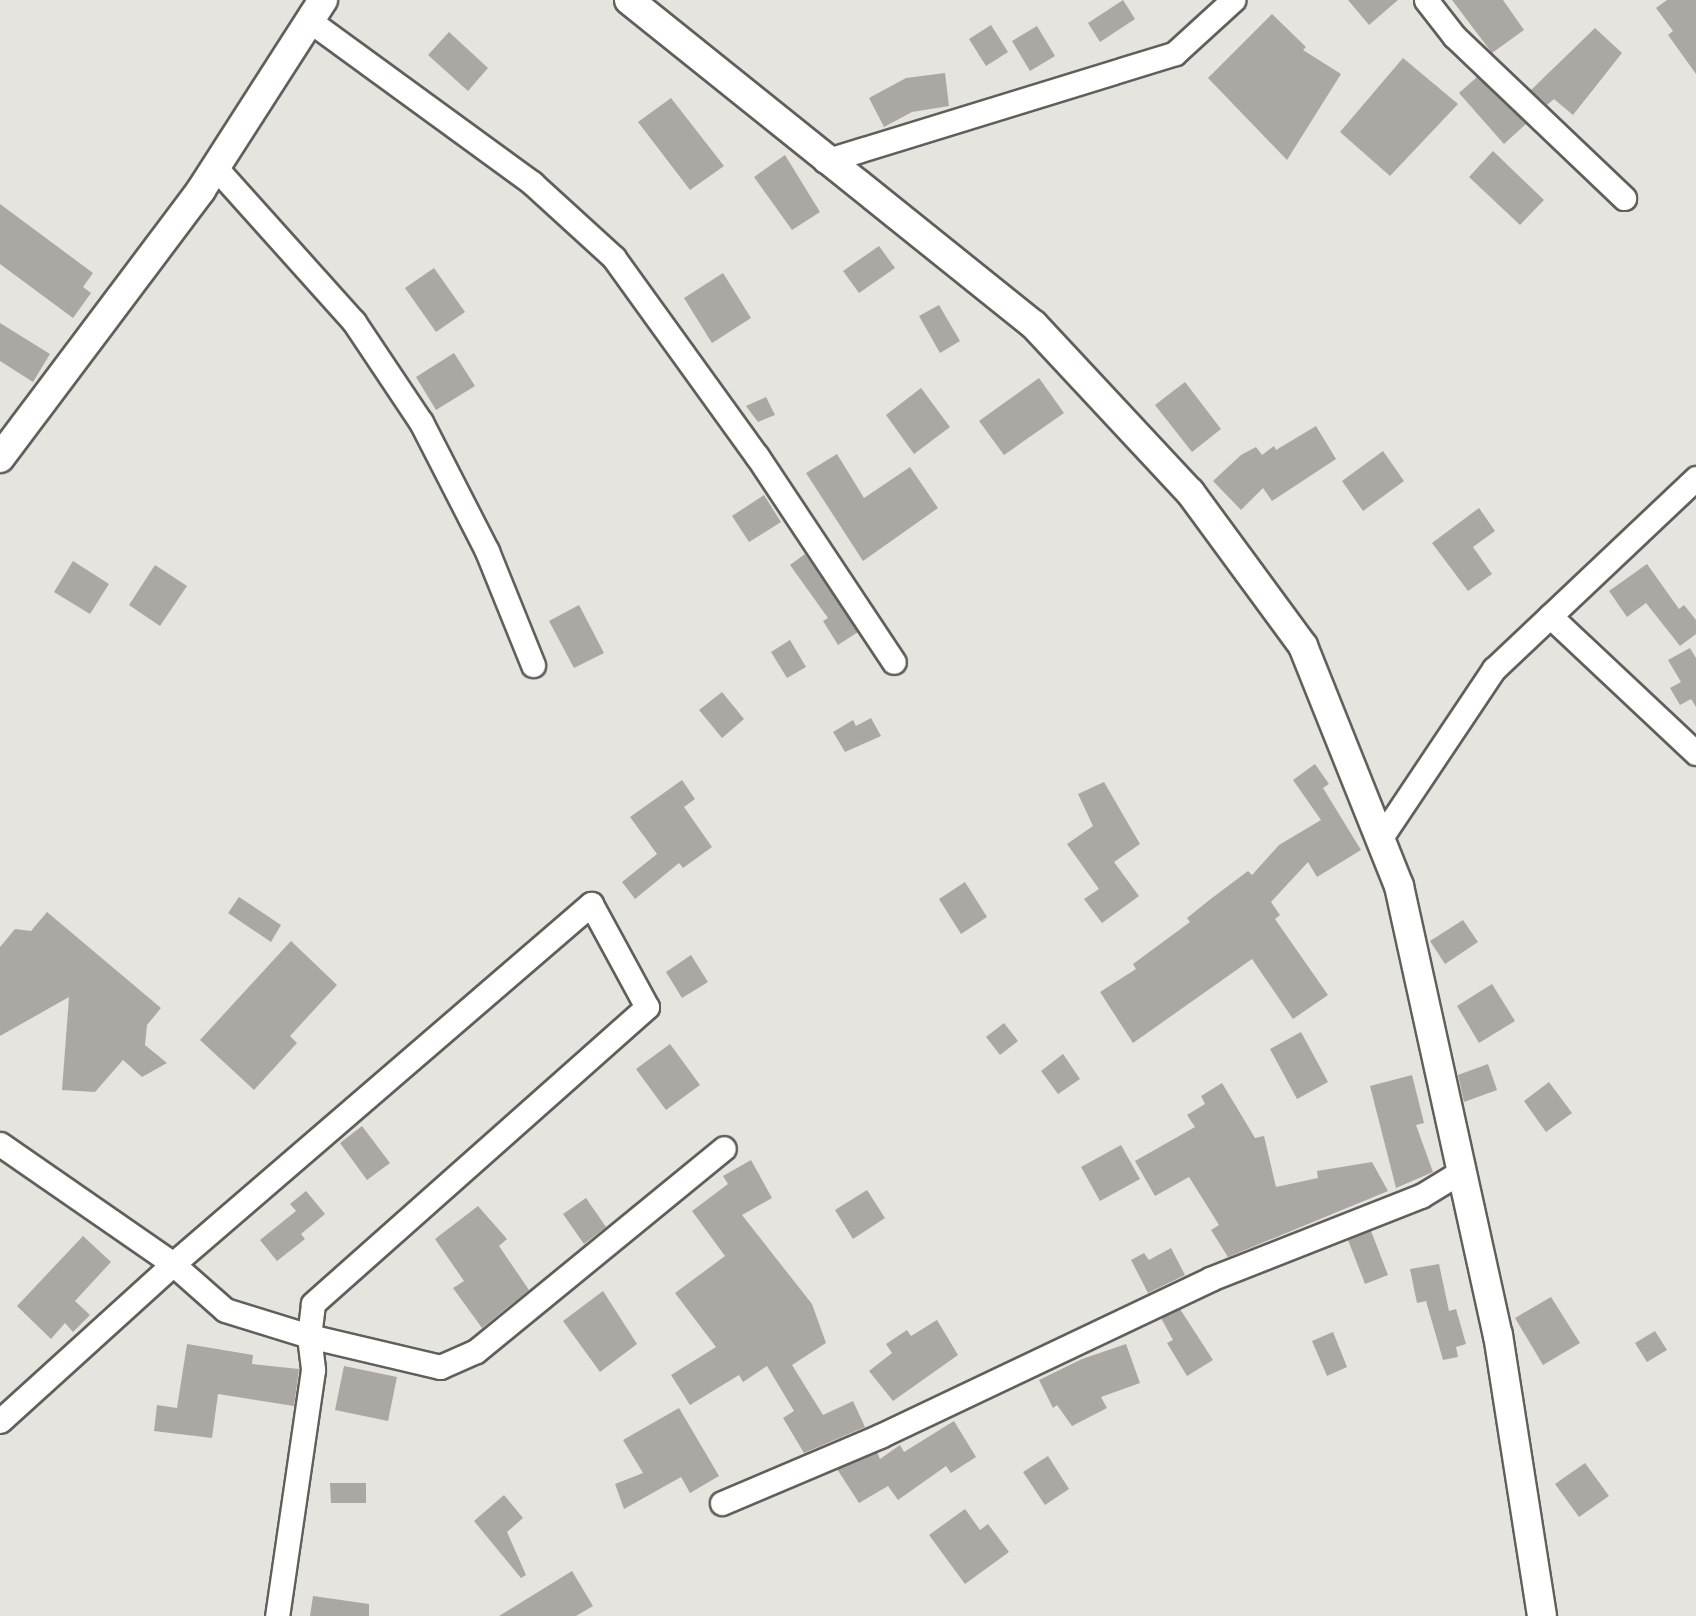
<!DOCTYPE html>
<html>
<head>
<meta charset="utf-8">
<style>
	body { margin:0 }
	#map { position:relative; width:1696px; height:1616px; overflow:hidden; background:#e6e4df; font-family:Quicksand,sans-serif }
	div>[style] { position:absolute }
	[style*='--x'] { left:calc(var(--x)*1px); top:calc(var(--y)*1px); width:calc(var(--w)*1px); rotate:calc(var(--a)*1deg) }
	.building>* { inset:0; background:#aba8a4 }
	.roads { filter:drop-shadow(2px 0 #615f5a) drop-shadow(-2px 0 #615f5a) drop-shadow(0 2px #615f5a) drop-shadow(0 -2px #615f5a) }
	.minor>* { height:23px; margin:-11.5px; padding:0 11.5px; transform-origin:11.5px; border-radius:11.5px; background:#fff }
	.tertiary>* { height:28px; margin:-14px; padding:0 14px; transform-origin:14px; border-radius:14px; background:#fff }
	span { translate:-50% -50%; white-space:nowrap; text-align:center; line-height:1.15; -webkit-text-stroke:6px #e6e4df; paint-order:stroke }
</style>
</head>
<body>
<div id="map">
	<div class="building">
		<div style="clip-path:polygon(1123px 0,1135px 19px,1100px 42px,1088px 23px)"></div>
		<div style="clip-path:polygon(1348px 0,1398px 0,1369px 25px)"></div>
		<div style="clip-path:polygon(1452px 0,1503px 0,1524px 30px,1492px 53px)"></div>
		<div style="clip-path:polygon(1667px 0,1696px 0,1696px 74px,1668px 35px,1673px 31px,1656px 8px)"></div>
		<div style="clip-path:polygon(1272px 14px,1306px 47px,1303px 50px,1341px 74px,1287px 160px,1208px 78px)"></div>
		<div style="clip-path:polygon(991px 25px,1008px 52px,986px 66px,969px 39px)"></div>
		<div style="clip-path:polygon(1037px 26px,1055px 56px,1030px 71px,1012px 41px)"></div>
		<div style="clip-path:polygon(1595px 28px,1622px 53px,1573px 115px,1554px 99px,1547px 105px,1531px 90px)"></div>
		<div style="clip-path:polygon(449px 32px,488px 68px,468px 91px,428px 55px)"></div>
		<div style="clip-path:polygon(1403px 58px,1458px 104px,1390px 176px,1340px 132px)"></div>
		<div style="clip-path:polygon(945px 73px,949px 106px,912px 112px,884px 127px,869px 98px,906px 78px)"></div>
		<div style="clip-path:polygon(1477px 77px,1526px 124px,1504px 144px,1459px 93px)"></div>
		<div style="clip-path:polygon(671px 98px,724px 166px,690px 190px,638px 122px)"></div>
		<div style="clip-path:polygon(1493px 151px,1544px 200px,1520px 225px,1469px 177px)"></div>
		<div style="clip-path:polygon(785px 155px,820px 212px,792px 230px,754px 177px)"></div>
		<div style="clip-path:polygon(0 204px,93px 273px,83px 287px,91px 293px,73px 318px,0 264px)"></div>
		<div style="clip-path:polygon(879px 246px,895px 268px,859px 293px,843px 271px)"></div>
		<div style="clip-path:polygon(434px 268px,465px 312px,436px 332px,405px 288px)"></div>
		<div style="clip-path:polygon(723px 273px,751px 318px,712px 343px,684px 298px)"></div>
		<div style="clip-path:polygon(939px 305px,960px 341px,940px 353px,919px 316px)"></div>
		<div style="clip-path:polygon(0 323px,50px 354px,33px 382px,0 361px)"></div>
		<div style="clip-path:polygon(454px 353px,475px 386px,436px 410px,416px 377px)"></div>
		<div style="clip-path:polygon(1039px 378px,1064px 413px,1004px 455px,979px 421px)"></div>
		<div style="clip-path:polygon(1185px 382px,1221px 429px,1192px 452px,1155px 405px)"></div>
		<div style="clip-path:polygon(921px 388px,950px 427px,914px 454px,886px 415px)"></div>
		<div style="clip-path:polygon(766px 397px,775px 415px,758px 422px,746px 406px)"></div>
		<div style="clip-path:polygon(1316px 426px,1336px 459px,1272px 501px,1263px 488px,1241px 510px,1213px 481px,1241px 455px,1256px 447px,1262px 455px,1274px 446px,1276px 450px)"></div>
		<div style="clip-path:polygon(1383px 451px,1404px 481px,1363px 511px,1342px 481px)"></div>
		<div style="clip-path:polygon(837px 454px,864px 498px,910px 467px,938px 508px,863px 561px,806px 473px)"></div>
		<div style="clip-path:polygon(764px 495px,781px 522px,749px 542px,732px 516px)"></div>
		<div style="clip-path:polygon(1479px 508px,1495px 531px,1473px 547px,1492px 574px,1468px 591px,1432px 543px)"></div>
		<div style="clip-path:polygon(805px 554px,858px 632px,838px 645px,823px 621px,828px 618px,790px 565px)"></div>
		<div style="clip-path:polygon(73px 561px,109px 584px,90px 614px,54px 592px)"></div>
		<div style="clip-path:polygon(1647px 564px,1679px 609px,1684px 605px,1696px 620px,1696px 634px,1680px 646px,1646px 603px,1627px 617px,1609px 591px)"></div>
		<div style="clip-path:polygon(155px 565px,187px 586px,160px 626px,129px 605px)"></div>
		<div style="clip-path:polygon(579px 605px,604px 653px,574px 668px,549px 621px)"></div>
		<div style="clip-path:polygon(790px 640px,806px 667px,787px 678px,771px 652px)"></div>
		<div style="clip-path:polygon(1690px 648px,1696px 658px,1696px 707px,1691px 699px,1680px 705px,1670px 688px,1681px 682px,1668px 660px)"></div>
		<div style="clip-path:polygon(722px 692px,744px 719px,722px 738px,699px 710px)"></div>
		<div style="clip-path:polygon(871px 718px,881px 736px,845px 752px,833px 732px,853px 720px,856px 726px)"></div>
		<div style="clip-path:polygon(1315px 764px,1329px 784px,1323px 788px,1361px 850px,1317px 877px,1308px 862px,1271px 902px,1280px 915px,1275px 919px,1328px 995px,1293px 1019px,1252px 959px,1133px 1043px,1100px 992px,1136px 969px,1133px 964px,1190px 922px,1187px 918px,1212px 898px,1248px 871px,1252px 875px,1279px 845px,1321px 820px,1293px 780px)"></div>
		<div style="clip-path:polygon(682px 780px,695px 799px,684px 807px,712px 847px,683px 868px,679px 863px,635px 899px,622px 882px,657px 854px,630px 817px)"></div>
		<div style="clip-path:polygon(1104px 782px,1140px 844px,1114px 862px,1139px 896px,1102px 923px,1084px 899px,1099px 889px,1067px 844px,1093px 826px,1078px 794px)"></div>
		<div style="clip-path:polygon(965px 882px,987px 917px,961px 934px,939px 899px)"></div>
		<div style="clip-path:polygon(239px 897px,281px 925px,271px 942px,228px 913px)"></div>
		<div style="clip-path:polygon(47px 912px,161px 1008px,147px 1025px,145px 1045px,167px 1063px,142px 1077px,123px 1060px,95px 1092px,62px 1090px,69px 997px,0 1036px,0 947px,15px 929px,31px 931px)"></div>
		<div style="clip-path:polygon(1463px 920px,1478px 942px,1445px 964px,1430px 941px)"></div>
		<div style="clip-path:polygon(291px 941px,337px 985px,290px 1036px,297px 1043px,254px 1090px,200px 1040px)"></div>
		<div style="clip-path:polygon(691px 955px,708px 982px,682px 998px,666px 972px)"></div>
		<div style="clip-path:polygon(1492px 984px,1515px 1021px,1479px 1043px,1457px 1006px)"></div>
		<div style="clip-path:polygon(1004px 1023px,1018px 1041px,1000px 1055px,986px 1037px)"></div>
		<div style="clip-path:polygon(1301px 1032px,1328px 1082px,1297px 1099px,1270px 1049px)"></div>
		<div style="clip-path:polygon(670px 1044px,700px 1085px,666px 1110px,636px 1069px)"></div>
		<div style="clip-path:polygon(1063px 1054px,1080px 1079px,1058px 1094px,1041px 1071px)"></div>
		<div style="clip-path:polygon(1488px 1064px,1497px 1090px,1464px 1102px,1458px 1075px)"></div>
		<div style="clip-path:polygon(1412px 1075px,1424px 1123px,1416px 1125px,1433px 1172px,1396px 1188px,1370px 1086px)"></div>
		<div style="clip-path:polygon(1549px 1082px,1572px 1113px,1546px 1132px,1524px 1101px)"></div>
		<div style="clip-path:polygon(1222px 1083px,1255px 1138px,1264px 1136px,1276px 1187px,1318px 1178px,1317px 1171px,1372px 1162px,1388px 1191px,1228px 1257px,1211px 1230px,1219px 1225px,1189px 1177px,1155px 1196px,1135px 1161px,1195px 1127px,1187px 1115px,1205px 1104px,1201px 1096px)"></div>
		<div style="clip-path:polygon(362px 1126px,390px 1163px,367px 1180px,340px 1143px)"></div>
		<div style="clip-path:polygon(1121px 1145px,1140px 1179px,1100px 1201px,1081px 1167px)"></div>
		<div style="clip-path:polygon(751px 1160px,772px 1198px,742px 1215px,812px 1304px,826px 1343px,792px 1365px,823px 1415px,853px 1401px,865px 1427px,804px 1453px,783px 1418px,794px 1411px,767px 1366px,743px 1382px,739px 1375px,690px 1405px,671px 1375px,716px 1347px,675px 1293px,725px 1256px,692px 1211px,728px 1184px,723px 1176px)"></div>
		<div style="clip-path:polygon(867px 1190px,885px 1218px,853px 1239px,835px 1210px)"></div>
		<div style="clip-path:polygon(306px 1191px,325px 1214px,301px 1234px,305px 1239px,277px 1261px,260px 1240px,296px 1211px,290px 1204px)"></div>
		<div style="clip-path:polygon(586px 1198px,606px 1227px,584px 1244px,563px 1214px)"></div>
		<div style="clip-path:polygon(478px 1206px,507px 1239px,499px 1246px,529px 1290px,482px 1328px,453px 1288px,464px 1281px,435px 1239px)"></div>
		<div style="clip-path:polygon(1371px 1231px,1388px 1275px,1365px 1284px,1348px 1240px)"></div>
		<div style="clip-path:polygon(83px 1236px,111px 1262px,75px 1301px,90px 1315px,73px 1332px,65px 1323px,51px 1339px,17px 1306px)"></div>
		<div style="clip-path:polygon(1171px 1248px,1185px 1275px,1148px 1293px,1131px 1260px,1144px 1253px,1149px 1260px)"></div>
		<div style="clip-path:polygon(1439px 1264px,1449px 1311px,1456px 1309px,1466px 1344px,1456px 1347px,1458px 1357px,1443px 1360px,1426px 1301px,1417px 1303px,1410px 1269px)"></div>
		<div style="clip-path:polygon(603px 1291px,637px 1344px,600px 1372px,563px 1321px)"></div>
		<div style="clip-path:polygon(1551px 1297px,1580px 1343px,1543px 1365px,1515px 1318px)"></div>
		<div style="clip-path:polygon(1180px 1309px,1213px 1360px,1187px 1376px,1167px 1343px,1173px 1340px,1161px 1318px)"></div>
		<div style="clip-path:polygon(937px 1320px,958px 1355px,893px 1401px,869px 1371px,892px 1353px,886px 1344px,907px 1330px,911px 1336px)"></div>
		<div style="clip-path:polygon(1655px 1331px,1667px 1350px,1647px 1362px,1635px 1343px)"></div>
		<div style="clip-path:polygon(1333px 1332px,1347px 1367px,1327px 1376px,1312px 1341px)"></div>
		<div style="clip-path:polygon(187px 1344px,253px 1355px,252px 1364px,299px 1369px,294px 1406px,218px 1394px,212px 1438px,154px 1431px,157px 1405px,177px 1408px)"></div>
		<div style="clip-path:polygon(1126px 1344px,1140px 1383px,1101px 1397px,1107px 1408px,1072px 1426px,1057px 1405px,1053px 1408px,1039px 1380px,1082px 1359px)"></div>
		<div style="clip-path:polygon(344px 1366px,397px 1377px,388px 1421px,335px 1410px)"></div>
		<div style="clip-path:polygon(679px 1408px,719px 1476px,690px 1493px,681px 1477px,624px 1509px,615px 1484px,643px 1473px,623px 1440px)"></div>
		<div style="clip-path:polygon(954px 1421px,976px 1457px,951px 1473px,946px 1466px,898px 1500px,888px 1486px,859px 1503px,837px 1469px,877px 1452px,880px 1459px,900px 1445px,904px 1452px)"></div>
		<div style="clip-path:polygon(1048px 1456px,1069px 1489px,1045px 1505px,1023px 1472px)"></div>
		<div style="clip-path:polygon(1585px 1463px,1609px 1496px,1579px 1517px,1555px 1484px)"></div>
		<div style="clip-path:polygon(330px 1483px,366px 1483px,366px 1503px,331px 1503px)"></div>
		<div style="clip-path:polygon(504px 1495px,523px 1518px,507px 1532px,526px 1575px,521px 1578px,474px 1521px)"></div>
		<div style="clip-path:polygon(965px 1509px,980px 1530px,988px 1524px,1009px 1552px,965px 1584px,929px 1535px)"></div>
		<div style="clip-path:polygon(572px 1571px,593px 1606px,576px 1616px,499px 1616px)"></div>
		<div style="clip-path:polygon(313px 1596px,369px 1604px,369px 1616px,310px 1616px)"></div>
	</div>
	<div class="roads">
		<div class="minor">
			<div style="--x:1426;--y:0;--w:46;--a:52.1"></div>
			<div style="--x:1454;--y:36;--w:235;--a:43.6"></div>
			<div style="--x:310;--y:21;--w:275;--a:36.1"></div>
			<div style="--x:532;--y:183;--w:111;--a:42.4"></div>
			<div style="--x:614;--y:258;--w:244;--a:54.2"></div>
			<div style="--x:757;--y:456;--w:247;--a:56.4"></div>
			<div style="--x:825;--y:161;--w:366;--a:-17.1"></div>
			<div style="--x:1175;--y:53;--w:79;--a:-42.4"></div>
			<div style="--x:215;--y:167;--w:208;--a:48.1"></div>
			<div style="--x:354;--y:322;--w:120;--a:56.2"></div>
			<div style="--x:421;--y:422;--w:145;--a:62.9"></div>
			<div style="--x:487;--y:551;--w:123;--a:68"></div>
			<div style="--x:1550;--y:616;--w:200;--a:43.2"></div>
			<div style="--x:1380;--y:839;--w:205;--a:-56.2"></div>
			<div style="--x:1494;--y:669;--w:278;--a:-43.4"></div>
			<div style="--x:0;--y:1144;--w:211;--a:34.7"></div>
			<div style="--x:173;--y:1264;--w:69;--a:41.5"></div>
			<div style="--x:225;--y:1310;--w:88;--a:17.2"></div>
			<div style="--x:309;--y:1336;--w:135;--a:13.3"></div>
			<div style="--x:440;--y:1367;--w:39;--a:-24"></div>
			<div style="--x:476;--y:1351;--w:320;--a:-39.3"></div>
			<div style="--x:0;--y:1421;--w:234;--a:-42.2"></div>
			<div style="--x:173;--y:1264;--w:552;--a:-40.74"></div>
			<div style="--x:591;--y:904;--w:117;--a:61.5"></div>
			<div style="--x:647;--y:1007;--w:447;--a:138.4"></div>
			<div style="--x:313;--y:1304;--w:32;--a:97"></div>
			<div style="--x:309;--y:1336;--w:34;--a:83"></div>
			<div style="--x:313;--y:1370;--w:249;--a:98.3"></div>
			<div style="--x:722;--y:1503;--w:172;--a:-23"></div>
			<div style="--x:880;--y:1436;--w:365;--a:-25.4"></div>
			<div style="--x:1210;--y:1279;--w:227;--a:-21.5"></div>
			<div style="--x:1421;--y:1196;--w:48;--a:-31.4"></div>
		</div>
		<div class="tertiary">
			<div style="--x:629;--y:0;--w:519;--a:38.75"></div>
			<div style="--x:1034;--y:325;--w:229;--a:47"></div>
			<div style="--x:1190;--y:492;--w:191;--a:53.7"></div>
			<div style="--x:1303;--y:646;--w:258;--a:68.2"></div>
			<div style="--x:1399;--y:886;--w:460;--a:77.6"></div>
			<div style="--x:1498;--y:1335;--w:284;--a:81.1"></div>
			<div style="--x:0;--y:458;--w:335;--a:-53.1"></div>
			<div style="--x:201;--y:190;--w:226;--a:-57.3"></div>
		</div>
	</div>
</div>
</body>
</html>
